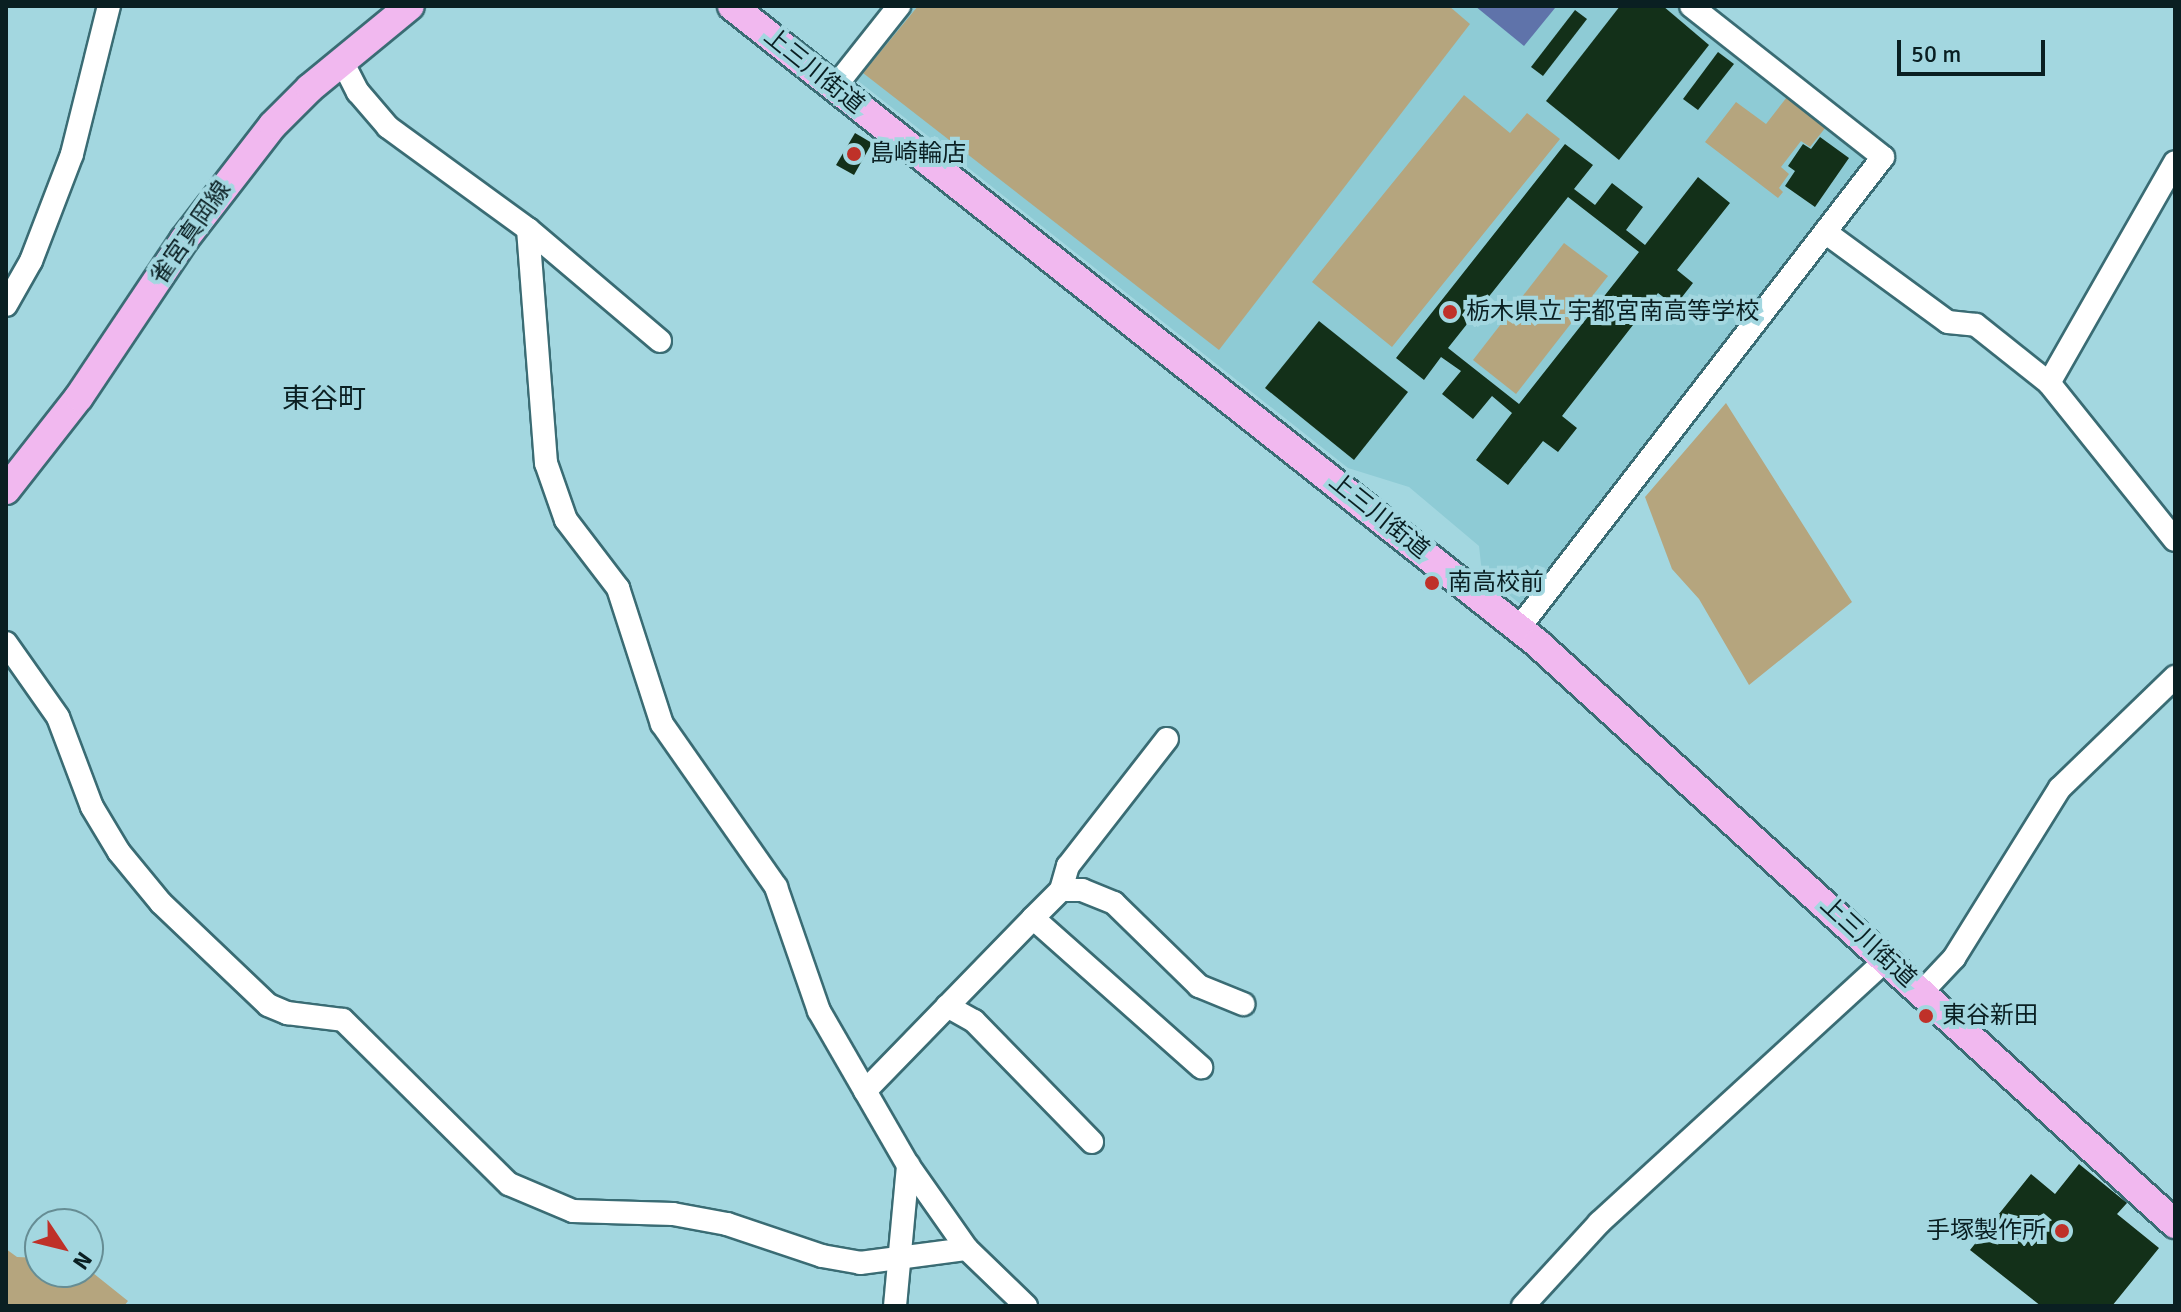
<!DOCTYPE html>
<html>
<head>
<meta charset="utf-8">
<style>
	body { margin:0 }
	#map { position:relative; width:2181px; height:1312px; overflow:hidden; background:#a3d7e0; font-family:Signika,"Noto Sans JP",sans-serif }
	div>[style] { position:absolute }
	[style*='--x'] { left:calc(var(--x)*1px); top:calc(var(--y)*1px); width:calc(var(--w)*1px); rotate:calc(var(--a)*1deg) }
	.built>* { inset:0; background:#8ecbd5 }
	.green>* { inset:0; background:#b5a57e }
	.water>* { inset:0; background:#5f73aa }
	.building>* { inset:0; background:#133019 }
	.roads { filter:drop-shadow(2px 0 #3a6c74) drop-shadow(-2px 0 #3a6c74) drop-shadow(0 2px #3a6c74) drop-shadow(0 -2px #3a6c74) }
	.minor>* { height:22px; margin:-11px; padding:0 11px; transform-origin:11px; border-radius:11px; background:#fff }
	.major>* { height:28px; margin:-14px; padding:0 14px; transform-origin:14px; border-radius:14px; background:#f1b8ef }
	.dots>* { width:22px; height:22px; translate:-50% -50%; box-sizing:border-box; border:4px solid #a3d7e0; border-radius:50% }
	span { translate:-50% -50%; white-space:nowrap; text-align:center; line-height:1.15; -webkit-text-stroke:8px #a3d7e0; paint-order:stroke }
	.street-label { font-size:24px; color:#0a1f22 }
	.poi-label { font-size:24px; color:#0a1f22 }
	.left { translate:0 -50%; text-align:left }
	.right { translate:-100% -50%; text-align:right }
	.quarter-label { font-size:28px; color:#0a1f22 }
	.frame { position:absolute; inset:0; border:8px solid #0a1f22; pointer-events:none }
	.north { position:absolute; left:24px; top:1208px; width:80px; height:80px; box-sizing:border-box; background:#a3d7e0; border:2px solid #668d94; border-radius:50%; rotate:125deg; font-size:22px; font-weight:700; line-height:32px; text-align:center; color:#0a1f22 }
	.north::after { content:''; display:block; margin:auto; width:28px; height:36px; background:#bf3129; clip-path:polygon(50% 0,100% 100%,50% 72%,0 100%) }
	.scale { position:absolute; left:1897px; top:40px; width:148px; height:36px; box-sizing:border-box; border:4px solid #0a1f22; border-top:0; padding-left:10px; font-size:24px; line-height:28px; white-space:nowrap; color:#0a1f22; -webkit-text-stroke:6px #a3d7e0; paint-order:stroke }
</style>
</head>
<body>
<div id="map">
	<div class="built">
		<div style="clip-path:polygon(908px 6px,1679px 6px,1869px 156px,1524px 607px,1482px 573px,1479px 546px,1409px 487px,1348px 468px,852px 76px)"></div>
	</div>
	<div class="green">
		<div style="clip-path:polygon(918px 6px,1449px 6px,1470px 24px,1219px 350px,863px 73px)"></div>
		<div style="clip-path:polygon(1464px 95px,1510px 133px,1527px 113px,1560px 139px,1392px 347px,1312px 282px)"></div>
		<div style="clip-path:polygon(1787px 97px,1826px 127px,1810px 147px,1801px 141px,1781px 167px,1789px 174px,1779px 188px,1783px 192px,1778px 198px,1705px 142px,1736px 102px,1766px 124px)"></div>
		<div style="clip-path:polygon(1564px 243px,1608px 276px,1516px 394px,1473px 360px)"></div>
		<div style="clip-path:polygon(1726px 403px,1852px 602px,1749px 685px,1699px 599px,1672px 569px,1645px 497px)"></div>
		<div style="clip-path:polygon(6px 1249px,17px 1257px,40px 1258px,40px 1272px,88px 1272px,88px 1269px,128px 1301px,124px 1306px,6px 1306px)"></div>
	</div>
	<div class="water">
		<div style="clip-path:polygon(1475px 6px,1552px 6px,1555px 8px,1524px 46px)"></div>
	</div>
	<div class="building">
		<div style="clip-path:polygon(1620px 6px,1663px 6px,1709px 45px,1619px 160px,1546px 101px)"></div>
		<div style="clip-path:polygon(1575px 10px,1587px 19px,1543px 76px,1531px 67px)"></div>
		<div style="clip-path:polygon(1718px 52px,1734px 64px,1698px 110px,1683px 99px)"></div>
		<div style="clip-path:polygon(855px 133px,872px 143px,854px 175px,836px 165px)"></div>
		<div style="clip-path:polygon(1820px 137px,1849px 158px,1815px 207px,1785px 186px,1795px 171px,1788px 166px,1803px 144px,1811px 149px)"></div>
		<div style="clip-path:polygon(evenodd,1565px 144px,1593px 165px,1574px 189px,1595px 205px,1612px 183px,1643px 207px,1626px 230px,1645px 245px,1698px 177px,1730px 203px,1677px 270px,1693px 283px,1675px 306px,1658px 293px,1562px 416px,1577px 428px,1558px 452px,1543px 441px,1508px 485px,1476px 460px,1512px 413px,1492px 396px,1473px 419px,1442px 394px,1461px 371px,1441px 357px,1424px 380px,1396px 358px,1565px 144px,1568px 197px,1639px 252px,1519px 404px,1448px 348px,1568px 197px)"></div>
		<div style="clip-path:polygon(1319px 321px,1408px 392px,1354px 460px,1265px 388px)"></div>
		<div style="clip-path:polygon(2079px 1164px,2127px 1203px,2117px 1214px,2159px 1248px,2112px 1306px,2041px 1306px,1970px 1250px,2031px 1174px,2055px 1194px)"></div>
	</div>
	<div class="roads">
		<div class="minor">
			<div style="--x:342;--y:61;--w:35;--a:63"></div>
			<div style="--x:358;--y:92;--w:46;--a:49.4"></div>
			<div style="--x:388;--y:127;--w:173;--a:36.1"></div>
			<div style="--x:528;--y:229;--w:235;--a:85.6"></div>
			<div style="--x:546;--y:463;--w:60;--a:70.7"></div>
			<div style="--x:566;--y:520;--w:86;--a:52.6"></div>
			<div style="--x:618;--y:588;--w:143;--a:72.1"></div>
			<div style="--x:662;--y:724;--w:199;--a:55"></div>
			<div style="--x:776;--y:887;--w:131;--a:70.9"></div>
			<div style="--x:819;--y:1011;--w:178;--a:60"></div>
			<div style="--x:908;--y:1165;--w:103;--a:54.9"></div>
			<div style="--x:967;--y:1249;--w:82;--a:44"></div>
			<div style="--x:834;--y:88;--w:105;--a:-51.6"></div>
			<div style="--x:528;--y:229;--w:173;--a:40.3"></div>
			<div style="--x:1825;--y:232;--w:152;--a:36.2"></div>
			<div style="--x:1948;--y:322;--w:28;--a:6"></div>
			<div style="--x:1976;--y:325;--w:93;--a:38.5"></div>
			<div style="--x:2049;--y:383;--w:201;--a:51.3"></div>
			<div style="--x:6;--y:305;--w:51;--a:-60.4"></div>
			<div style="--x:31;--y:261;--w:115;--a:-69"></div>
			<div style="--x:72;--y:154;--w:153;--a:-76"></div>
			<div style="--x:2049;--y:383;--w:254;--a:-60.3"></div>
			<div style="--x:1519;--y:628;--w:595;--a:-52.3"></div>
			<div style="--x:1883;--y:157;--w:244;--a:-141.8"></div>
			<div style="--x:6;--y:643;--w:90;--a:54.9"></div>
			<div style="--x:58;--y:717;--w:96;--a:69.3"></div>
			<div style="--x:92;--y:807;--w:52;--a:59"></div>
			<div style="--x:119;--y:852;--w:66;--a:50.5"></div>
			<div style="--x:161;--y:903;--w:148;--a:43.6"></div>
			<div style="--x:268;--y:1005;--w:21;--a:23"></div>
			<div style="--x:287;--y:1013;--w:56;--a:7.1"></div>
			<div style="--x:343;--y:1020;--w:233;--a:44.7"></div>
			<div style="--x:509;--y:1184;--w:69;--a:22.9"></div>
			<div style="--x:573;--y:1211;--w:100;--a:1.7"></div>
			<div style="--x:673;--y:1214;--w:55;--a:10.5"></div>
			<div style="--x:727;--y:1224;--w:100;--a:18.6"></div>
			<div style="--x:822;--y:1256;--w:39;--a:10"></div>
			<div style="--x:860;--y:1263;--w:108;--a:-7.5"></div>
			<div style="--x:1061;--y:890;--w:25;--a:-74"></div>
			<div style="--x:1068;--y:866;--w:161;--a:-52.1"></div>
			<div style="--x:1033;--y:918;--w:40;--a:-45"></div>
			<div style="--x:1061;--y:890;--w:21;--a:0"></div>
			<div style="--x:1082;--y:890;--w:35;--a:22"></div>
			<div style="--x:1114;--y:903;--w:119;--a:44.3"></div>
			<div style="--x:1199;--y:986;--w:48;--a:22.2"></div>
			<div style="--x:1922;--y:992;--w:47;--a:-46.7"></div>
			<div style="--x:1954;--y:958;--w:200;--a:-58.1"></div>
			<div style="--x:2060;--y:788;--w:160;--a:-44"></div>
			<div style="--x:947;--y:1006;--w:31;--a:29"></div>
			<div style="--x:974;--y:1021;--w:169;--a:45.7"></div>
			<div style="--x:865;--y:1091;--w:241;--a:-45.8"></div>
			<div style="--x:1033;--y:918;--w:225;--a:41.6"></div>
			<div style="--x:895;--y:1306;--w:142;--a:-84.7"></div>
			<div style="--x:1523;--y:1306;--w:113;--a:-47.5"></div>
			<div style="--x:1599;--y:1223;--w:391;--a:-42.5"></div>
		</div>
		<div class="major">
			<div style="--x:732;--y:6;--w:1027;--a:38.35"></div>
			<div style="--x:1537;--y:643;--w:863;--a:42.32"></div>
			<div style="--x:6;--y:490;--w:118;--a:-51.9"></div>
			<div style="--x:79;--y:397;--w:189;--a:-56.2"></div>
			<div style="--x:184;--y:240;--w:145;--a:-52.3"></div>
			<div style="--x:273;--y:125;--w:52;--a:-45"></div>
			<div style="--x:310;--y:88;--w:129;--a:-39.4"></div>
		</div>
	</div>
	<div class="dots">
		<div style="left:854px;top:154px;background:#bf3129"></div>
		<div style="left:1450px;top:312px;background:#bf3129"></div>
		<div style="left:1432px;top:583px;background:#bf3129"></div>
		<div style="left:1926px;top:1016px;background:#bf3129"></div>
		<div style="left:2062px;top:1231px;background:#bf3129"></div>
	</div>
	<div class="street-label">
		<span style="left:814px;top:71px;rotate:39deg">上三川街道</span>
		<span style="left:191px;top:233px;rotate:-55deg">雀宮真岡線</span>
		<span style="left:1379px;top:516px;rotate:39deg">上三川街道</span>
		<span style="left:1868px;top:942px;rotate:43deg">上三川街道</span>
	</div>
	<div class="poi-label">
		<span class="left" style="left:870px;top:154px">島崎輪店</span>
		<span class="left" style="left:1466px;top:312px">栃木県立 宇都宮南高等学校</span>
		<span class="left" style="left:1448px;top:583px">南高校前</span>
		<span class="left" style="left:1942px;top:1016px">東谷新田</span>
		<span class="right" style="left:2046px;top:1231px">手塚製作所</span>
	</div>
	<div class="quarter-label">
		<span style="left:324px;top:399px">東谷町</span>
	</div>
	<div class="frame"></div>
	<div class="north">N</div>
	<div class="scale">50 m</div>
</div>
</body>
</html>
